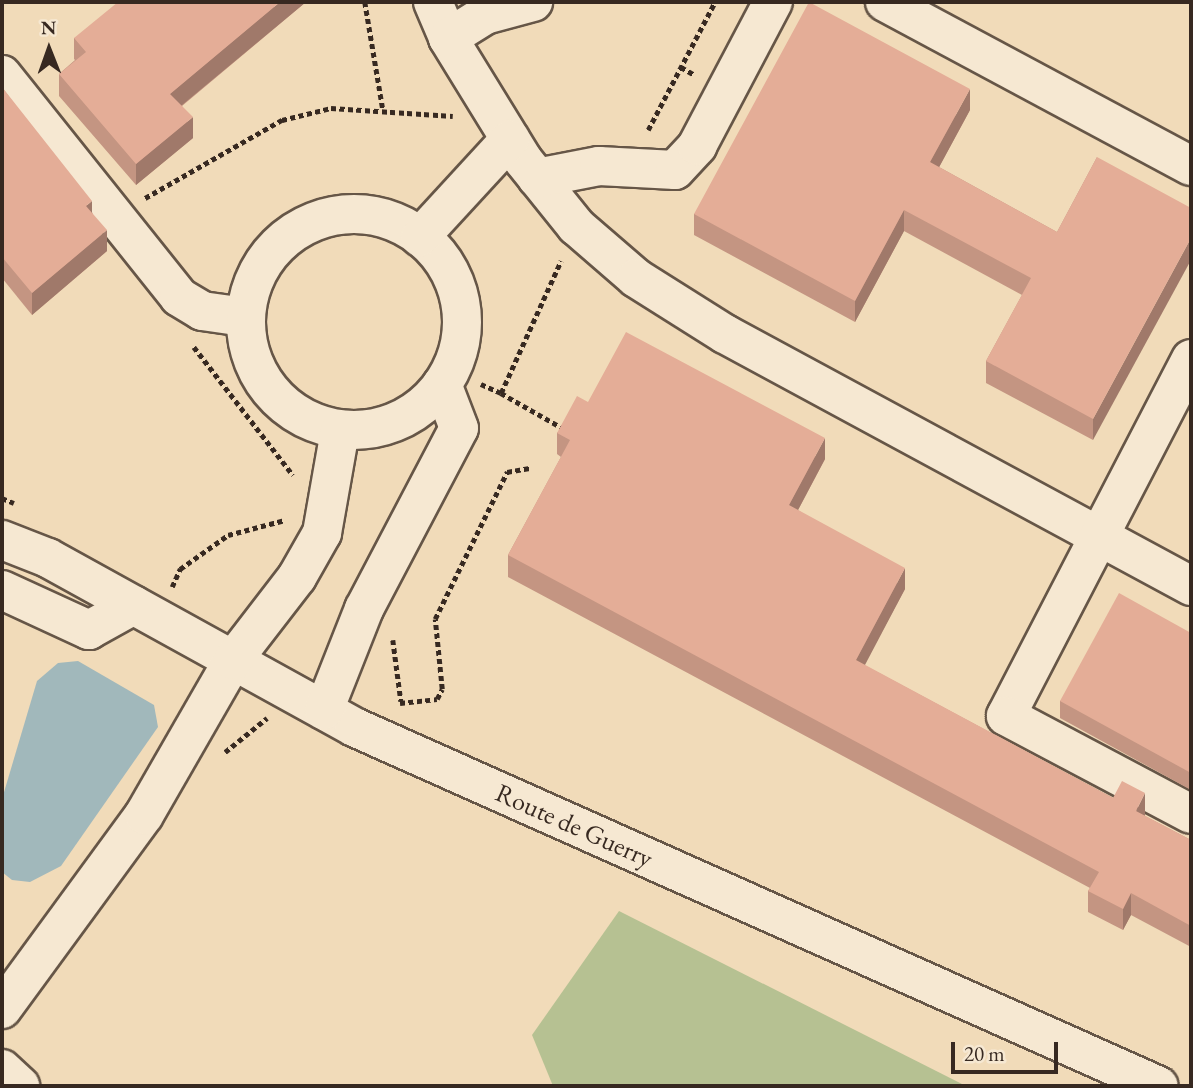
<!DOCTYPE html>
<html>
<head>
<meta charset="utf-8">
<style>
	body { margin:0 }
	#map { position:relative; width:1193px; height:1088px; overflow:hidden; background:#f1dbb9; font-family:"EB Garamond",serif }
	div>[style] { position:absolute }
	[style*='--x'] { left:calc(var(--x)*1px); top:calc(var(--y)*1px); width:calc(var(--w)*1px); rotate:calc(var(--a)*1deg) }
	.green>* { inset:0; background:#b6c192 }
	.water>* { inset:0; background:#a1b8bb }
	.path>* { height:4.5px; margin-top:-2.25px; transform-origin:0; background:repeating-linear-gradient(90deg,#372921 0 5px,transparent 0 8.5px) }
	.roads { filter:drop-shadow(2px 0 #665647) drop-shadow(-2px 0 #665647) drop-shadow(0 2px #665647) drop-shadow(0 -2px #665647) }
	.minor>* { height:38px; margin:-19px; padding:0 19px; transform-origin:19px; border-radius:19px; background:#f6e8d2 }
	.minor>.ring { margin:-19px; padding:0; box-sizing:content-box; background:none; border:38px solid #f6e8d2; border-radius:50% }
	.wall>* { inset:0; background:#c49582 }
	.shaded-wall>* { inset:0; background:#a0796a }
	.building>* { inset:0; background:#e4ad97 }
	span { translate:-50% -50%; white-space:nowrap; text-align:center; line-height:1.15; -webkit-text-stroke:5px #f6e8d2; paint-order:stroke }
	.street-label { font-size:26px; color:#372921 }
	.frame { position:absolute; inset:0; border:4px solid #372921; pointer-events:none }
	.north { position:absolute; left:14px; top:14px; width:70px; height:70px; -webkit-text-stroke:5px #f6e8d2; paint-order:stroke; rotate:359deg; font-size:19px; font-weight:700; line-height:28px; text-align:center; color:#372921 }
	.north::after { content:''; display:block; margin:auto; width:24px; height:32px; background:#372921; clip-path:polygon(50% 0,100% 100%,50% 72%,0 100%) }
	.scale { position:absolute; left:951px; top:1042px; width:107px; height:32px; box-sizing:border-box; border:4px solid #372921; border-top:0; padding-left:9px; font-size:21px; line-height:24px; white-space:nowrap; color:#372921; -webkit-text-stroke:5px #f6e8d2; paint-order:stroke }
</style>
</head>
<body>
<div id="map">
	<div class="green">
		<div style="clip-path:polygon(619px 911px,966px 1086px,553px 1086px,532px 1035px)"></div>
	</div>
	<div class="water">
		<div style="clip-path:polygon(78px 661px,154px 705px,158px 727px,61px 866px,30px 882px,12px 880px,2px 872px,2px 799px,37px 681px,58px 663px)"></div>
	</div>
	<div class="path">
		<div style="--x:365;--y:2;--w:109;--a:80.5"></div>
		<div style="--x:681;--y:67;--w:16;--a:30"></div>
		<div style="--x:648;--y:130;--w:144;--a:-62.4"></div>
		<div style="--x:145;--y:198;--w:158;--a:-29.7"></div>
		<div style="--x:282;--y:120;--w:50;--a:-13.8"></div>
		<div style="--x:331;--y:108;--w:122;--a:3.8"></div>
		<div style="--x:194;--y:347;--w:162;--a:52.3"></div>
		<div style="--x:481;--y:384;--w:22;--a:24"></div>
		<div style="--x:501;--y:393;--w:145;--a:-65.6"></div>
		<div style="--x:501;--y:393;--w:73;--a:29.7"></div>
		<div style="--x:2;--y:498;--w:13;--a:23"></div>
		<div style="--x:172;--y:587;--w:20;--a:-66"></div>
		<div style="--x:180;--y:569;--w:59;--a:-35.3"></div>
		<div style="--x:228;--y:535;--w:59;--a:-14.7"></div>
		<div style="--x:393;--y:640;--w:62;--a:82.5"></div>
		<div style="--x:400;--y:703;--w:37;--a:-6"></div>
		<div style="--x:437;--y:699;--w:11;--a:-63"></div>
		<div style="--x:442;--y:689;--w:70;--a:-95.7"></div>
		<div style="--x:435;--y:619;--w:164;--a:-63.9"></div>
		<div style="--x:507;--y:472;--w:23;--a:-10"></div>
		<div style="--x:225;--y:752;--w:54;--a:-39"></div>
	</div>
	<div class="roads">
		<div class="minor">
			<div style="--x:433;--y:2;--w:39;--a:67"></div>
			<div style="--x:448;--y:38;--w:143;--a:58.4"></div>
			<div style="--x:523;--y:160;--w:85;--a:51.2"></div>
			<div style="--x:576;--y:226;--w:79;--a:40.9"></div>
			<div style="--x:636;--y:278;--w:105;--a:32.2"></div>
			<div style="--x:725;--y:334;--w:530;--a:28.4"></div>
			<div style="--x:885;--y:2;--w:347;--a:28.2"></div>
			<div style="--x:448;--y:38;--w:44;--a:-31.9"></div>
			<div style="--x:485;--y:15;--w:50;--a:-15.2"></div>
			<div style="--x:2;--y:75;--w:284;--a:51.4"></div>
			<div style="--x:179;--y:297;--w:27;--a:31"></div>
			<div style="--x:202;--y:311;--w:42;--a:8.1"></div>
			<div style="--x:537;--y:178;--w:63;--a:-11"></div>
			<div style="--x:599;--y:166;--w:76;--a:3"></div>
			<div style="--x:675;--y:170;--w:33;--a:-47"></div>
			<div style="--x:697;--y:146;--w:163;--a:-62.2"></div>
			<div class="ring" style="left:246px;top:214px;width:178px;height:178px"></div>
			<div style="--x:420;--y:237;--w:133;--a:-47.4"></div>
			<div style="--x:1191;--y:359;--w:402;--a:117.4"></div>
			<div style="--x:1006;--y:716;--w:209;--a:27.9"></div>
			<div style="--x:2;--y:540;--w:49;--a:21.4"></div>
			<div style="--x:48;--y:558;--w:350;--a:28.9"></div>
			<div style="--x:354;--y:727;--w:881;--a:24.04"></div>
			<div style="--x:2;--y:590;--w:96;--a:24.7"></div>
			<div style="--x:89;--y:630;--w:51;--a:-29.1"></div>
			<div style="--x:324;--y:710;--w:109;--a:-68.4"></div>
			<div style="--x:364;--y:609;--w:204;--a:-62.3"></div>
			<div style="--x:459;--y:428;--w:47;--a:-111.1"></div>
			<div style="--x:2;--y:1009;--w:240;--a:-53.8"></div>
			<div style="--x:144;--y:815;--w:179;--a:-60.1"></div>
			<div style="--x:233;--y:660;--w:105;--a:-52.4"></div>
			<div style="--x:297;--y:577;--w:51;--a:-60.4"></div>
			<div style="--x:322;--y:533;--w:104;--a:-80"></div>
			<div style="--x:2;--y:1069;--w:25;--a:43"></div>
		</div>
	</div>
	<div class="wall">
		<div style="clip-path:polygon(306px 2px,182px 106px,193px 138px,136px 185px,59px 96px,59px 74px,75px 60px,74px 59px,74px 38px)"></div>
		<div style="clip-path:polygon(2px 87px,92px 212px,107px 251px,32px 315px,2px 278px)"></div>
		<div style="clip-path:polygon(970px 110px,939px 167px,1057px 232px,1097px 157px,1093px 440px,986px 383px,986px 361px,1022px 295px,904px 231px,855px 322px,694px 235px,694px 214px)"></div>
		<div style="clip-path:polygon(588px 402px,825px 459px,798px 510px,905px 589px,864px 665px,1145px 815px,1145px 816px,1191px 840px,1191px 947px,1131px 915px,1123px 930px,1088px 912px,1088px 891px,1090px 888px,508px 577px,508px 555px,561px 457px,557px 454px,557px 433px)"></div>
		<div style="clip-path:polygon(1191px 633px,1191px 790px,1060px 718px,1060px 701px)"></div>
	</div>
	<div class="shaded-wall">
		<div style="clip-path:polygon(280px 2px,306px 2px,170px 115px,170px 94px)"></div>
		<div style="clip-path:polygon(970px 89px,970px 110px,930px 184px,930px 162px)"></div>
		<div style="clip-path:polygon(193px 117px,193px 138px,136px 185px,136px 164px)"></div>
		<div style="clip-path:polygon(92px 201px,92px 223px,86px 206px)"></div>
		<div style="clip-path:polygon(904px 210px,904px 231px,855px 322px,855px 301px)"></div>
		<div style="clip-path:polygon(107px 230px,107px 251px,32px 315px,32px 293px)"></div>
		<div style="clip-path:polygon(1191px 238px,1191px 260px,1093px 440px,1093px 419px)"></div>
		<div style="clip-path:polygon(825px 438px,825px 459px,789px 527px,789px 505px)"></div>
		<div style="clip-path:polygon(905px 568px,905px 589px,856px 682px,856px 660px)"></div>
		<div style="clip-path:polygon(1145px 793px,1145px 815px,1136px 832px,1136px 811px)"></div>
		<div style="clip-path:polygon(1131px 893px,1131px 915px,1123px 930px,1123px 909px)"></div>
	</div>
	<div class="building">
		<div style="clip-path:polygon(118px 2px,280px 2px,170px 94px,193px 117px,136px 164px,59px 74px,86px 52px,74px 38px)"></div>
		<div style="clip-path:polygon(809px 2px,970px 89px,930px 162px,1057px 232px,1097px 157px,1191px 208px,1191px 238px,1093px 419px,986px 361px,1031px 278px,904px 210px,855px 301px,694px 214px)"></div>
		<div style="clip-path:polygon(2px 87px,92px 201px,86px 206px,107px 230px,32px 293px,2px 257px)"></div>
		<div style="clip-path:polygon(626px 332px,825px 438px,789px 505px,905px 568px,856px 660px,1113px 798px,1122px 781px,1145px 793px,1136px 811px,1191px 840px,1191px 926px,1131px 893px,1123px 909px,1088px 891px,1099px 872px,508px 555px,570px 440px,557px 433px,577px 396px,588px 402px)"></div>
		<div style="clip-path:polygon(1119px 593px,1191px 633px,1191px 773px,1060px 701px)"></div>
	</div>
	<div class="street-label">
		<span style="left:574px;top:826px;rotate:24deg">Route de Guerry</span>
	</div>
	<div class="frame"></div>
	<div class="north">N</div>
	<div class="scale">20 m</div>
</div>
</body>
</html>
